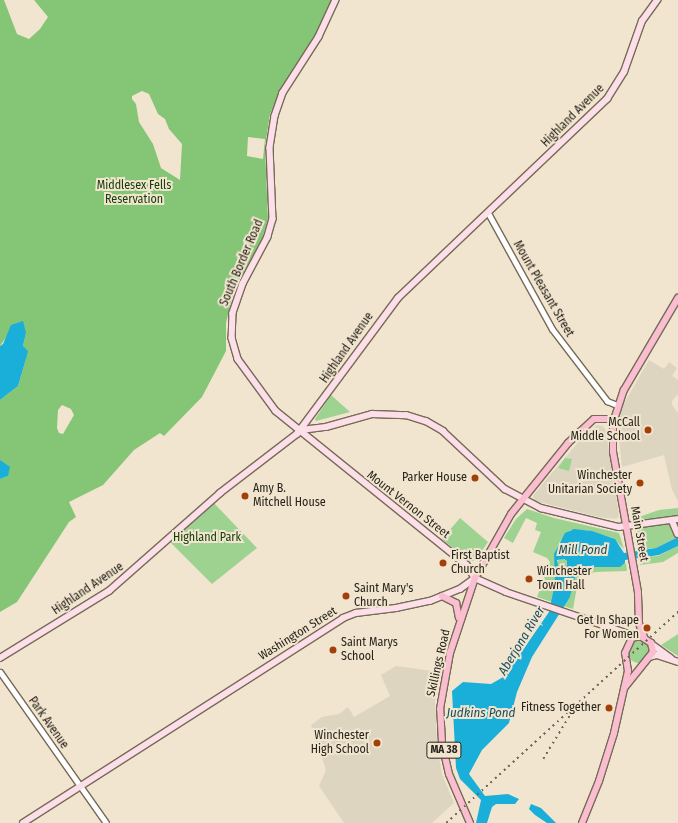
<!DOCTYPE html>
<html>
<head>
<meta charset="utf-8">
<style>
	body { margin:0 }
	#map { position:relative; width:678px; height:823px; overflow:hidden; background:#f1e5cf; font-family:"Fira Sans Condensed",sans-serif }
	div>[style] { position:absolute }
	[style*='--x'] { left:calc(var(--x)*1px); top:calc(var(--y)*1px); width:calc(var(--w)*1px); rotate:calc(var(--a)*1deg) }
	.education>* { inset:0; background:#ddd5c0 }
	.green>* { inset:0; background:#9ed291 }
	.round { border-radius:50% }
	.forest>* { inset:0; background:#85c576 }
	.water>* { inset:0; background:#19afd8 }
	.roads { filter:drop-shadow(1px 0 #766b58) drop-shadow(-1px 0 #766b58) drop-shadow(0 1px #766b58) drop-shadow(0 -1px #766b58) }
	.tertiary>* { height:5px; margin:-2.5px; padding:0 2.5px; transform-origin:2.5px; border-radius:2.5px; background:#fff }
	.secondary>* { height:5.5px; margin:-2.75px; padding:0 2.75px; transform-origin:2.75px; border-radius:2.75px; background:#fcdfe8 }
	.primary>* { height:6px; margin:-3px; padding:0 3px; transform-origin:3px; border-radius:3px; background:#fabed0 }
	.rail>* { height:1.5px; margin-top:-0.75px; transform-origin:0; background:repeating-linear-gradient(90deg,#6e675a 0 2px,transparent 0 6px) }
	.dots>* { width:11px; height:11px; translate:-50% -50%; box-sizing:border-box; border:2px solid #f1e5cf; border-radius:50% }
	span { translate:-50% -50%; white-space:nowrap; text-align:center; line-height:1.15; -webkit-text-stroke:4px #f1e5cf; paint-order:stroke }
	.shield-label span { padding:1px 3px; background:#f1e5cf; border:1px solid; border-radius:3px; -webkit-text-stroke-width:0 }
	.shield-label { font-size:11px; color:#28231b; font-weight:700 }
	.street-label { font-size:12px; color:#28231b }
	.park-label { font-size:12px; color:#123d06 }
	.poi-label { font-size:12px; color:#28231b }
	.right { translate:-100% -50%; text-align:right }
	.left { translate:0 -50%; text-align:left }
	.water-label { font-size:13px; color:#194f60; font-style:italic }
</style>
</head>
<body>
<div id="map">
	<div class="education">
		<div style="clip-path:polygon(649px 360px,664px 369px,669px 362px,677px 368px,672px 376px,678px 380px,678px 394px,672px 401px,672px 405px,678px 413px,678px 501px,672px 490px,664px 455px,622px 467px,618px 428px,622px 407px)"></div>
		<div style="clip-path:polygon(597px 425px,603px 426px,606px 431px,619px 516px,616px 519px,599px 517px,535px 501px,533px 496px,545px 481px,581px 439px)"></div>
		<div style="clip-path:polygon(396px 666px,440px 672px,435px 701px,437px 746px,442px 774px,454px 803px,432px 823px,344px 823px,319px 786px,326px 770px,311px 725px,322px 717px,339px 714px,348px 707px,354px 717px,390px 696px,381px 675px)"></div>
	</div>
	<div class="green">
		<div style="clip-path:polygon(331px 395px,350px 412px,316px 421px,315px 419px)"></div>
		<div style="clip-path:polygon(565px 458px,572px 459px,569px 471px,558px 468px)"></div>
		<div style="clip-path:polygon(210px 499px,257px 548px,212px 584px,168px 540px,180px 523px)"></div>
		<div style="clip-path:polygon(678px 508px,678px 537px,656px 548px,638px 550px,633px 519px,659px 510px)"></div>
		<div style="clip-path:polygon(527px 509px,554px 518px,619px 533px,624px 549px,613px 538px,586px 530px,570px 530px,560px 541px,554px 556px,556px 579px,552px 602px,537px 597px,550px 562px,547px 558px,533px 552px,541px 532px,535px 530px,537px 523px,526px 518px,513px 543px,504px 538px,516px 519px)"></div>
		<div style="clip-path:polygon(460px 518px,488px 542px,475px 561px,469px 561px,442px 539px)"></div>
		<div style="clip-path:polygon(678px 546px,678px 553px,663px 562px,640px 565px,639px 557px,658px 556px)"></div>
		<div class="round" style="left:556px;top:559px;width:12px;height:12px"></div>
		<div style="clip-path:polygon(626px 563px,627px 571px,595px 572px,579px 576px,573px 609px,563px 606px,570px 597px,574px 577px,579px 571px,595px 567px,618px 567px)"></div>
		<div style="clip-path:polygon(678px 634px,678px 656px,661px 645px)"></div>
		<div class="round" style="left:628px;top:641px;width:22px;height:22px"></div>
	</div>
	<div class="forest">
		<div style="clip-path:polygon(evenodd,0 0,4px 0,17px 34px,29px 39px,40px 29px,48px 17px,34px 0,332px 0,318px 33px,284px 83px,270px 114px,265px 146px,268px 219px,262px 239px,233px 293px,226px 323px,226px 351px,202px 397px,164px 436px,160px 433px,134px 450px,103px 485px,69px 502px,76px 517px,69px 522px,17px 602px,0 612px,0 479px,8px 476px,0 460px,0 400px,18px 386px,26px 359px,23px 346px,26px 333px,11px 330px,0 346px,0 0,142px 91px,149px 94px,158px 114px,165px 119px,169px 129px,182px 144px,180px 180px,161px 168px,153px 144px,139px 122px,136px 104px,132px 99px,132px 96px,142px 91px,0 0,248px 137px,265px 139px,263px 159px,247px 156px,248px 137px,0 0,62px 405px,71px 409px,74px 415px,63px 434px,59px 433px,57px 428px,58px 410px,62px 405px)"></div>
	</div>
	<div class="water">
		<div style="clip-path:polygon(23px 321px,26px 333px,23px 346px,28px 351px,26px 359px,18px 386px,0 400px,0 346px,3px 344px,11px 325px)"></div>
		<div style="clip-path:polygon(0 460px,10px 467px,8px 476px,0 479px)"></div>
		<div style="clip-path:polygon(evenodd,574px 529px,592px 531px,615px 539px,624px 553px,656px 548px,678px 537px,678px 546px,659px 555px,625px 560px,625px 563px,620px 567px,595px 567px,576px 573px,570px 597px,532px 657px,517px 692px,509px 723px,482px 750px,469px 774px,485px 796px,508px 794px,519px 799px,515px 804px,496px 804px,492px 807px,487px 823px,476px 823px,481px 800px,460px 779px,456px 768px,452px 691px,463px 682px,491px 684px,505px 676px,549px 612px,555px 583px,554px 554px,565px 533px,574px 529px,564px 559px,567px 561px,567px 571px,559px 572px,557px 560px,564px 559px)"></div>
		<div style="clip-path:polygon(531px 804px,541px 808px,556px 823px,547px 823px,535px 815px,529px 809px)"></div>
	</div>
	<div class="roads">
		<div class="tertiary">
			<div style="--x:488;--y:213;--w:132;--a:61.1"></div>
			<div style="--x:552;--y:329;--w:91;--a:52.6"></div>
			<div style="--x:607;--y:401;--w:11;--a:22"></div>
			<div style="--x:0;--y:672;--w:184;--a:54.9"></div>
		</div>
		<div class="secondary">
			<div style="--x:336;--y:0;--w:41;--a:114.7"></div>
			<div style="--x:319;--y:37;--w:67;--a:122.7"></div>
			<div style="--x:283;--y:93;--w:24;--a:109"></div>
			<div style="--x:275;--y:116;--w:32;--a:99"></div>
			<div style="--x:270;--y:148;--w:71;--a:87.6"></div>
			<div style="--x:273;--y:219;--w:19;--a:106"></div>
			<div style="--x:268;--y:237;--w:53;--a:118"></div>
			<div style="--x:243;--y:284;--w:31;--a:109"></div>
			<div style="--x:233;--y:313;--w:25;--a:92"></div>
			<div style="--x:232;--y:338;--w:22;--a:74"></div>
			<div style="--x:238;--y:359;--w:64;--a:53.8"></div>
			<div style="--x:276;--y:411;--w:245;--a:38.9"></div>
			<div style="--x:467;--y:565;--w:15;--a:58"></div>
			<div style="--x:475;--y:578;--w:34;--a:24"></div>
			<div style="--x:506;--y:592;--w:136;--a:18.8"></div>
			<div style="--x:301;--y:430;--w:25;--a:-7"></div>
			<div style="--x:326;--y:427;--w:48;--a:-15.8"></div>
			<div style="--x:372;--y:414;--w:34;--a:2"></div>
			<div style="--x:406;--y:415;--w:21;--a:17"></div>
			<div style="--x:426;--y:421;--w:20;--a:30"></div>
			<div style="--x:443;--y:431;--w:85;--a:43.1"></div>
			<div style="--x:505;--y:489;--w:41;--a:27.8"></div>
			<div style="--x:541;--y:508;--w:80;--a:13.7"></div>
			<div style="--x:619;--y:527;--w:60;--a:-7.7"></div>
			<div style="--x:672;--y:520;--w:15;--a:67"></div>
			<div style="--x:653;--y:645;--w:22;--a:36"></div>
			<div style="--x:650;--y:657;--w:7;--a:-16"></div>
			<div style="--x:657;--y:655;--w:22;--a:18"></div>
			<div style="--x:0;--y:658;--w:128;--a:-31.6"></div>
			<div style="--x:109;--y:591;--w:148;--a:-41.4"></div>
			<div style="--x:220;--y:493;--w:97;--a:-37.5"></div>
			<div style="--x:297;--y:434;--w:169;--a:-53.4"></div>
			<div style="--x:398;--y:298;--w:289;--a:-43.6"></div>
			<div style="--x:607;--y:99;--w:32;--a:-58"></div>
			<div style="--x:624;--y:72;--w:54;--a:-70.6"></div>
			<div style="--x:642;--y:21;--w:26;--a:-54"></div>
			<div style="--x:23;--y:823;--w:380;--a:-32.6"></div>
			<div style="--x:343;--y:618;--w:14;--a:-21"></div>
			<div style="--x:356;--y:613;--w:40;--a:-7.1"></div>
			<div style="--x:396;--y:608;--w:35;--a:-12"></div>
			<div style="--x:430;--y:601;--w:32;--a:-22"></div>
			<div style="--x:460;--y:589;--w:19;--a:-36"></div>
		</div>
		<div class="primary">
			<div style="--x:442;--y:596;--w:16;--a:27"></div>
			<div style="--x:456;--y:603;--w:15;--a:79"></div>
			<div style="--x:644;--y:637;--w:15;--a:-110"></div>
			<div style="--x:639;--y:623;--w:31;--a:-92"></div>
			<div style="--x:638;--y:592;--w:142;--a:-100.1"></div>
			<div style="--x:613;--y:452;--w:29;--a:-90"></div>
			<div style="--x:613;--y:423;--w:35;--a:-72"></div>
			<div style="--x:624;--y:390;--w:107;--a:-59.6"></div>
			<div style="--x:470;--y:823;--w:53;--a:-113.2"></div>
			<div style="--x:449;--y:774;--w:32;--a:-103"></div>
			<div style="--x:442;--y:743;--w:34;--a:-93"></div>
			<div style="--x:440;--y:709;--w:57;--a:-79.9"></div>
			<div style="--x:450;--y:653;--w:79;--a:-71.6"></div>
			<div style="--x:475;--y:578;--w:73;--a:-60.6"></div>
			<div style="--x:511;--y:514;--w:91;--a:-51.2"></div>
			<div style="--x:568;--y:443;--w:35;--a:-43"></div>
			<div style="--x:594;--y:419;--w:20;--a:0"></div>
			<div style="--x:582;--y:823;--w:45;--a:-68"></div>
			<div style="--x:599;--y:781;--w:50;--a:-72.6"></div>
			<div style="--x:614;--y:733;--w:64;--a:-77.3"></div>
			<div style="--x:628;--y:671;--w:18;--a:-99"></div>
			<div style="--x:625;--y:653;--w:17;--a:-65"></div>
			<div style="--x:632;--y:638;--w:8;--a:-14"></div>
			<div style="--x:640;--y:636;--w:13;--a:32"></div>
			<div style="--x:651;--y:643;--w:9;--a:77"></div>
			<div style="--x:653;--y:652;--w:45;--a:128.7"></div>
		</div>
	</div>
	<div class="rail">
		<div style="--x:543;--y:759;--w:52;--a:-58.5"></div>
		<div style="--x:446;--y:823;--w:314;--a:-42.3"></div>
	</div>
	<div class="dots">
		<div style="left:648px;top:430px;background:#a33f09"></div>
		<div style="left:475px;top:478px;background:#a33f09"></div>
		<div style="left:640px;top:483px;background:#a33f09"></div>
		<div style="left:245px;top:496px;background:#a33f09"></div>
		<div style="left:443px;top:563px;background:#a33f09"></div>
		<div style="left:529px;top:579px;background:#a33f09"></div>
		<div style="left:346px;top:596px;background:#a33f09"></div>
		<div style="left:647px;top:628px;background:#a33f09"></div>
		<div style="left:333px;top:650px;background:#a33f09"></div>
		<div style="left:609px;top:708px;background:#a33f09"></div>
		<div style="left:377px;top:743px;background:#a33f09"></div>
	</div>
	<div class="shield-label">
		<span style="left:444px;top:750px">MA 38</span>
	</div>
	<div class="street-label">
		<span style="left:573px;top:116px;rotate:-45deg">Highland Avenue</span>
		<span style="left:242px;top:263px;rotate:-67deg">South Border Road</span>
		<span style="left:543px;top:289px;rotate:60deg">Mount Pleasant Street</span>
		<span style="left:347px;top:348px;rotate:-55deg">Highland Avenue</span>
		<span style="left:408px;top:505px;rotate:38deg">Mount Vernon Street</span>
		<span style="left:639px;top:534px;rotate:80deg">Main Street</span>
		<span style="left:88px;top:589px;rotate:-34deg">Highland Avenue</span>
		<span style="left:298px;top:634px;rotate:-32deg">Washington Street</span>
		<span style="left:439px;top:663px;rotate:-77deg">Skillings Road</span>
		<span style="left:48px;top:723px;rotate:55deg">Park Avenue</span>
	</div>
	<div class="park-label">
		<span style="left:134px;top:193px">Middlesex Fells<br>Reservation</span>
		<span style="left:207px;top:538px">Highland Park</span>
	</div>
	<div class="poi-label">
		<span class="right" style="left:640px;top:430px">McCall<br>Middle School</span>
		<span class="right" style="left:632px;top:483px">Winchester<br>Unitarian Society</span>
		<span class="right" style="left:467px;top:478px">Parker House</span>
		<span class="left" style="left:253px;top:496px">Amy B.<br>Mitchell House</span>
		<span class="left" style="left:451px;top:563px">First Baptist<br>Church</span>
		<span class="left" style="left:537px;top:579px">Winchester<br>Town Hall</span>
		<span class="left" style="left:354px;top:596px">Saint Mary's<br>Church</span>
		<span class="right" style="left:639px;top:628px">Get In Shape<br>For Women</span>
		<span class="left" style="left:341px;top:650px">Saint Marys<br>School</span>
		<span class="right" style="left:601px;top:708px">Fitness Together</span>
		<span class="right" style="left:369px;top:743px">Winchester<br>High School</span>
	</div>
	<div class="water-label">
		<span style="left:583px;top:550px">Mill Pond</span>
		<span style="left:522px;top:641px;rotate:-59deg">Aberjona River</span>
		<span style="left:481px;top:713px">Judkins Pond</span>
	</div>
</div>
</body>
</html>
